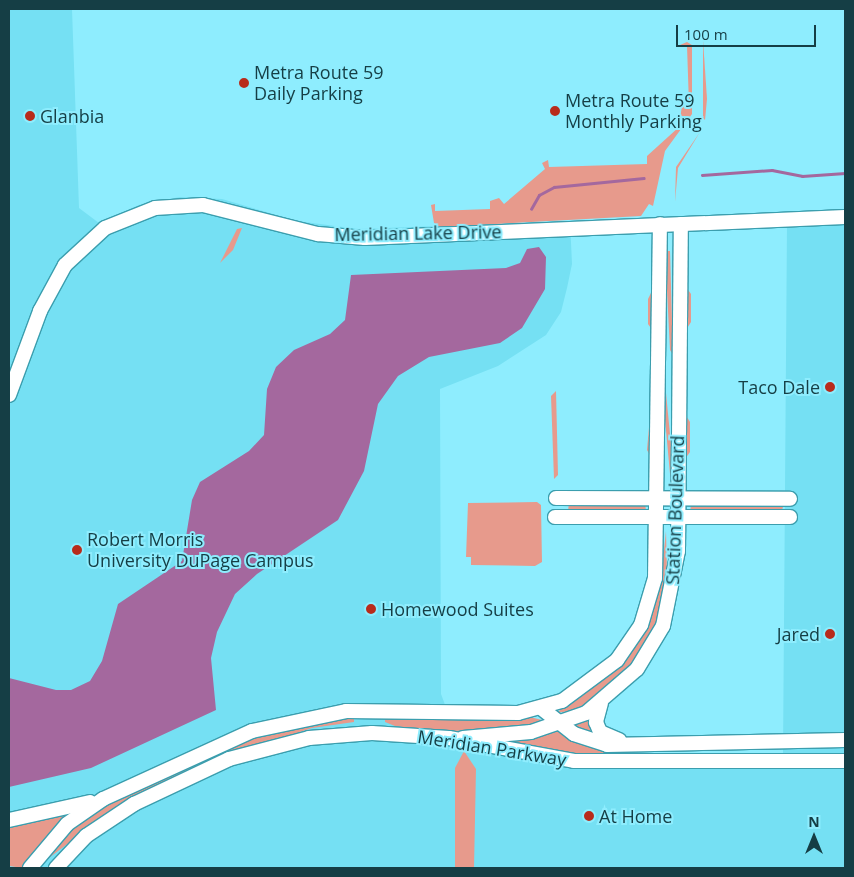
<!DOCTYPE html>
<html>
<head>
<meta charset="utf-8">
<style>
	body { margin:0 }
	#map { position:relative; width:854px; height:877px; overflow:hidden; background:#8eedfe; font-family:"Open Sans",sans-serif }
	div>[style] { position:absolute }
	[style*='--x'] { left:calc(var(--x)*1px); top:calc(var(--y)*1px); width:calc(var(--w)*1px); rotate:calc(var(--a)*1deg) }
	.built>* { inset:0; background:#75e0f3 }
	.green>* { inset:0; background:#e79a8c }
	.water>* { inset:0; background:#a4689e }
	.stream>* { height:2.5px; margin:-1.25px; padding:0 1.25px; transform-origin:1.25px; border-radius:1.25px; background:#a4689e }
	.roads { filter:drop-shadow(1px 0 #3b9eae) drop-shadow(-1px 0 #3b9eae) drop-shadow(0 1px #3b9eae) drop-shadow(0 -1px #3b9eae) }
	.minor>* { height:14px; margin:-7px; padding:0 7px; transform-origin:7px; border-radius:7px; background:#fff }
	.dots>* { width:14px; height:14px; translate:-50% -50%; box-sizing:border-box; border:2px solid #8eedfe; border-radius:50% }
	span { translate:-50% -50%; white-space:nowrap; text-align:center; line-height:1.15; -webkit-text-stroke:4px #8eedfe; paint-order:stroke }
	.poi-label { font-size:18px; color:#153e45 }
	.left { translate:0 -50%; text-align:left }
	.right { translate:-100% -50%; text-align:right }
	.street-label { font-size:18px; color:#153e45 }
	.frame { position:absolute; inset:0; border:10px solid #153e45; pointer-events:none }
	.north { position:absolute; left:789px; top:812px; width:50px; height:50px; -webkit-text-stroke:4px #8eedfe; paint-order:stroke; rotate:0deg; font-size:14px; font-weight:700; line-height:20px; text-align:center; color:#153e45 }
	.north::after { content:''; display:block; margin:auto; width:18px; height:22px; background:#153e45; clip-path:polygon(50% 0,100% 100%,50% 72%,0 100%) }
	.scale { position:absolute; left:676px; top:25px; width:140px; height:22px; box-sizing:border-box; border:2px solid #153e45; border-top:0; padding-left:6px; font-size:15px; line-height:18px; white-space:nowrap; color:#153e45; -webkit-text-stroke:4px #8eedfe; paint-order:stroke }
</style>
</head>
<body>
<div id="map">
	<div class="built">
		<div style="clip-path:polygon(9px 9px,72px 9px,79px 208px,99px 223px,139px 205px,180px 197px,222px 199px,297px 221px,358px 229px,570px 221px,572px 264px,567px 288px,561px 312px,546px 335px,498px 366px,440px 389px,441px 694px,457px 737px,598px 756px,783px 754px,787px 224px,845px 223px,845px 868px,9px 868px)"></div>
	</div>
	<div class="green">
		<div style="clip-path:polygon(703px 40px,707px 99px,705px 120px,703px 118px)"></div>
		<div style="clip-path:polygon(687px 42px,692px 45px,692px 114px,665px 151px,653px 206px,649px 204px,641px 216px,440px 227px,434px 223px,431px 205px,435px 204px,435px 211px,490px 209px,490px 201px,499px 198px,504px 204px,545px 169px,542px 163px,548px 160px,549px 167px,647px 164px,647px 156px,679px 127px,682px 105px,689px 105px,687px 46px,680px 45px)"></div>
		<div style="clip-path:polygon(700px 132px,678px 168px,675px 202px,676px 167px)"></div>
		<div style="clip-path:polygon(242px 228px,233px 250px,220px 263px,237px 229px)"></div>
		<div style="clip-path:polygon(665px 251px,670px 251px,673px 355px,670px 350px)"></div>
		<div style="clip-path:polygon(654px 287px,653px 331px,648px 324px,648px 299px)"></div>
		<div style="clip-path:polygon(686px 287px,691px 294px,691px 322px,686px 330px)"></div>
		<div style="clip-path:polygon(556px 391px,558px 475px,554px 479px,551px 396px)"></div>
		<div style="clip-path:polygon(666px 393px,672px 455px,671px 485px,664px 408px)"></div>
		<div style="clip-path:polygon(685px 414px,690px 422px,690px 452px,685px 459px)"></div>
		<div style="clip-path:polygon(650px 416px,652px 459px,647px 450px)"></div>
		<div style="clip-path:polygon(537px 502px,541px 505px,542px 562px,535px 566px,471px 565px,471px 557px,466px 557px,468px 503px)"></div>
		<div style="clip-path:polygon(569px 503px,645px 504px,646px 510px,568px 511px)"></div>
		<div style="clip-path:polygon(691px 505px,782px 505px,783px 508px,779px 512px,690px 512px)"></div>
		<div style="clip-path:polygon(666px 531px,667px 573px,658px 623px,634px 664px,601px 696px,577px 710px,556px 713px,609px 676px,647px 626px,660px 587px)"></div>
		<div style="clip-path:polygon(347px 716px,354px 718px,354px 722px,312px 728px,206px 763px,116px 807px,37px 867px,68px 831px,111px 801px,267px 732px)"></div>
		<div style="clip-path:polygon(385px 716px,530px 717px,546px 721px,533px 726px,439px 732px,395px 726px,385px 722px)"></div>
		<div style="clip-path:polygon(588px 719px,590px 729px,593px 737px,571px 726px)"></div>
		<div style="clip-path:polygon(561px 731px,614px 750px,616px 752px,567px 756px,513px 748px,514px 740px)"></div>
		<div style="clip-path:polygon(464px 751px,476px 769px,474px 868px,455px 868px,455px 768px)"></div>
		<div style="clip-path:polygon(68px 813px,23px 868px,9px 866px,9px 823px)"></div>
	</div>
	<div class="water">
		<div style="clip-path:polygon(539px 247px,546px 257px,545px 289px,522px 328px,500px 343px,429px 357px,398px 376px,378px 404px,364px 471px,338px 520px,257px 574px,235px 594px,217px 632px,211px 658px,216px 710px,91px 768px,9px 787px,9px 678px,56px 690px,71px 690px,90px 681px,102px 661px,118px 604px,182px 561px,192px 500px,200px 482px,249px 451px,264px 435px,267px 389px,276px 367px,294px 350px,330px 334px,345px 320px,351px 275px,506px 268px,520px 263px,527px 249px)"></div>
	</div>
	<div class="stream">
		<div style="--x:702;--y:175;--w:70;--a:-4.1"></div>
		<div style="--x:772;--y:170;--w:31;--a:11"></div>
		<div style="--x:802;--y:176;--w:43;--a:-4"></div>
		<div style="--x:531;--y:209;--w:16;--a:-60"></div>
		<div style="--x:539;--y:195;--w:17;--a:-28"></div>
		<div style="--x:554;--y:187;--w:90;--a:-5.7"></div>
	</div>
	<div class="roads">
		<div class="minor">
			<div style="--x:9;--y:395;--w:90;--a:-69.7"></div>
			<div style="--x:40;--y:311;--w:52;--a:-61.5"></div>
			<div style="--x:65;--y:265;--w:54;--a:-42.8"></div>
			<div style="--x:105;--y:228;--w:54;--a:-21.8"></div>
			<div style="--x:155;--y:208;--w:48;--a:-3.6"></div>
			<div style="--x:203;--y:205;--w:119;--a:14.2"></div>
			<div style="--x:318;--y:234;--w:47;--a:4.9"></div>
			<div style="--x:365;--y:238;--w:480;--a:-2.5"></div>
			<div style="--x:556;--y:498;--w:234;--a:0.2"></div>
			<div style="--x:555;--y:517;--w:235;--a:0"></div>
			<div style="--x:601;--y:703;--w:20;--a:105"></div>
			<div style="--x:596;--y:722;--w:11;--a:68"></div>
			<div style="--x:600;--y:732;--w:21;--a:23"></div>
			<div style="--x:541;--y:708;--w:42;--a:38.2"></div>
			<div style="--x:574;--y:734;--w:35;--a:18"></div>
			<div style="--x:607;--y:745;--w:238;--a:-1.2"></div>
			<div style="--x:463;--y:738;--w:68;--a:-5"></div>
			<div style="--x:531;--y:732;--w:58;--a:-19.1"></div>
			<div style="--x:586;--y:713;--w:67;--a:-40.8"></div>
			<div style="--x:637;--y:669;--w:50;--a:-58.8"></div>
			<div style="--x:663;--y:626;--w:76;--a:-78.7"></div>
			<div style="--x:678;--y:551;--w:327;--a:-89.5"></div>
			<div style="--x:9;--y:820;--w:83;--a:-12.5"></div>
			<div style="--x:30;--y:868;--w:57;--a:-49.9"></div>
			<div style="--x:67;--y:824;--w:44;--a:-34.8"></div>
			<div style="--x:103;--y:799;--w:164;--a:-24.5"></div>
			<div style="--x:252;--y:731;--w:96;--a:-12"></div>
			<div style="--x:346;--y:711;--w:172;--a:0.7"></div>
			<div style="--x:518;--y:713;--w:46;--a:-15.3"></div>
			<div style="--x:562;--y:701;--w:69;--a:-36.7"></div>
			<div style="--x:617;--y:660;--w:42;--a:-55.6"></div>
			<div style="--x:641;--y:625;--w:49;--a:-73.4"></div>
			<div style="--x:655;--y:578;--w:354;--a:-89.2"></div>
			<div style="--x:56;--y:868;--w:44;--a:-46.8"></div>
			<div style="--x:86;--y:836;--w:58;--a:-33.7"></div>
			<div style="--x:134;--y:804;--w:105;--a:-25.3"></div>
			<div style="--x:229;--y:759;--w:83;--a:-14.7"></div>
			<div style="--x:309;--y:738;--w:63;--a:-4.5"></div>
			<div style="--x:372;--y:733;--w:77;--a:3.7"></div>
			<div style="--x:449;--y:738;--w:127;--a:10.4"></div>
			<div style="--x:574;--y:761;--w:271;--a:0"></div>
		</div>
	</div>
	<div class="dots">
		<div style="left:244px;top:83px;background:#b82b1b"></div>
		<div style="left:555px;top:111px;background:#b82b1b"></div>
		<div style="left:30px;top:116px;background:#b82b1b"></div>
		<div style="left:830px;top:387px;background:#b82b1b"></div>
		<div style="left:77px;top:550px;background:#b82b1b"></div>
		<div style="left:371px;top:609px;background:#b82b1b"></div>
		<div style="left:830px;top:634px;background:#b82b1b"></div>
		<div style="left:589px;top:816px;background:#b82b1b"></div>
	</div>
	<div class="poi-label">
		<span class="left" style="left:254px;top:83px">Metra Route 59<br>Daily Parking</span>
		<span class="left" style="left:565px;top:111px">Metra Route 59<br>Monthly Parking</span>
		<span class="left" style="left:40px;top:116px">Glanbia</span>
		<span class="right" style="left:820px;top:387px">Taco Dale</span>
		<span class="left" style="left:87px;top:550px">Robert Morris<br>University DuPage Campus</span>
		<span class="left" style="left:381px;top:609px">Homewood Suites</span>
		<span class="right" style="left:820px;top:634px">Jared</span>
		<span class="left" style="left:599px;top:816px">At Home</span>
	</div>
	<div class="street-label">
		<span style="left:418px;top:233px;rotate:-1deg">Meridian Lake Drive</span>
		<span style="left:675px;top:510px;rotate:-88deg">Station Boulevard</span>
		<span style="left:492px;top:748px;rotate:9deg">Meridian Parkway</span>
	</div>
	<div class="frame"></div>
	<div class="north">N</div>
	<div class="scale">100 m</div>
</div>
</body>
</html>
